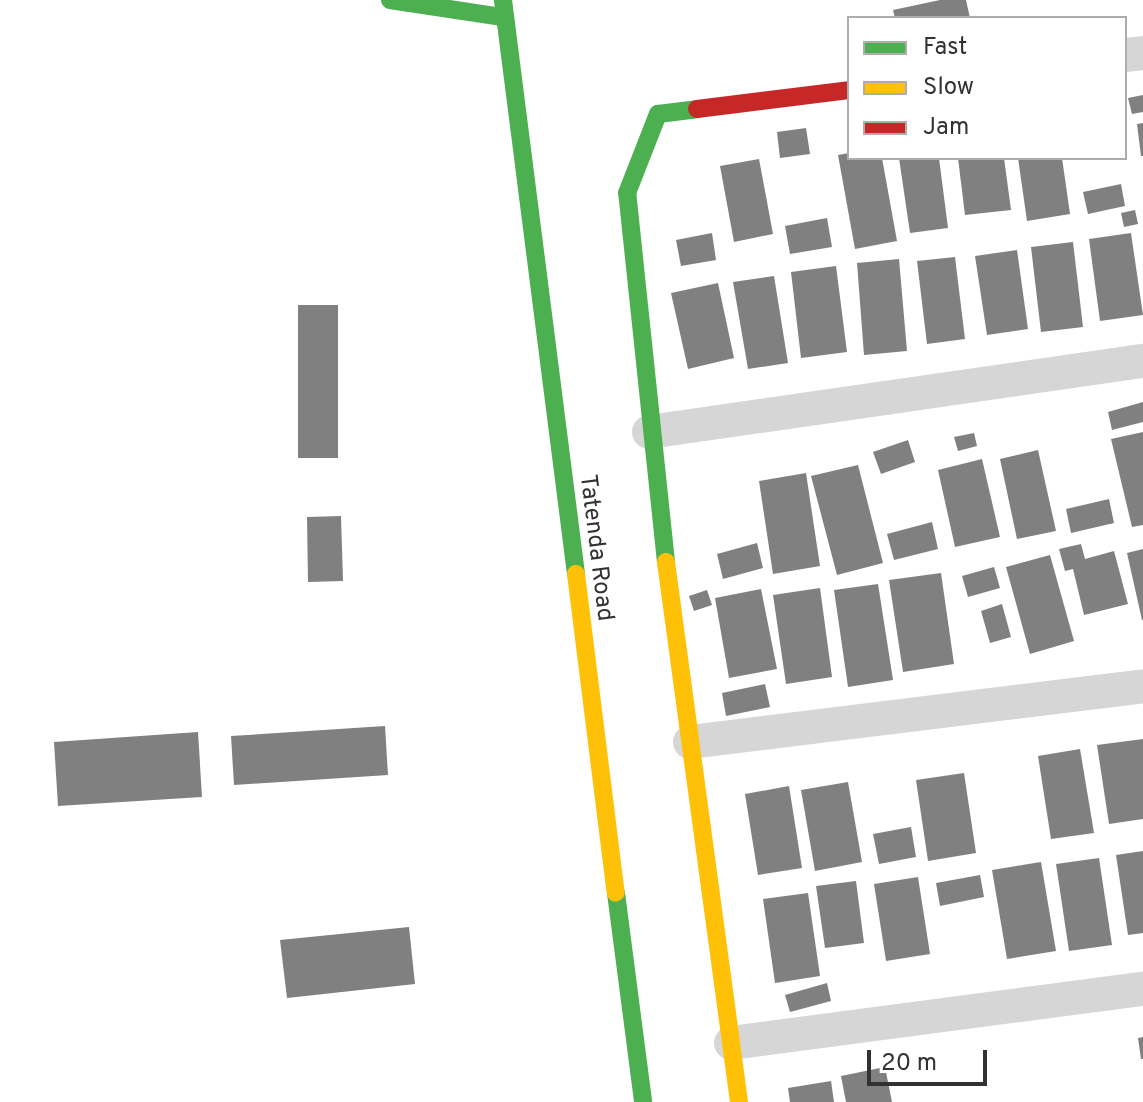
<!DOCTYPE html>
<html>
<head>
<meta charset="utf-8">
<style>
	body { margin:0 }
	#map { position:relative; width:1143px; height:1102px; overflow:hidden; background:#fff; font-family:Overpass,sans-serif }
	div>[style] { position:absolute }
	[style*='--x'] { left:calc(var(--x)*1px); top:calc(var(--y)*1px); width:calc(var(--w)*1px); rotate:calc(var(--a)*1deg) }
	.building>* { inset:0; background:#808080 }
	.street>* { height:34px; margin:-17px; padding:0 17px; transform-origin:17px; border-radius:17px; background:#d6d6d6 }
	.fast>* { height:18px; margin:-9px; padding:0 9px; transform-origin:9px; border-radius:9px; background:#4caf50 }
	.slow>* { height:18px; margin:-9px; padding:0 9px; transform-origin:9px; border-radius:9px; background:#ffc107 }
	.jam>* { height:18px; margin:-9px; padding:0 9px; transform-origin:9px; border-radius:9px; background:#c62828 }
	span { translate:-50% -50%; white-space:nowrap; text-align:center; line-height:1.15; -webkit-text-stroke:8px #fff; paint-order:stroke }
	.street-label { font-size:24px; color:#323232 }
	.legend { position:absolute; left:847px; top:16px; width:280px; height:144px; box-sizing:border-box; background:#fff; border:2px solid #adadad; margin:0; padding:10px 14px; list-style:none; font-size:24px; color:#323232 }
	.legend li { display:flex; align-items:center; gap:16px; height:40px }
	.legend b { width:40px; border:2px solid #adadad }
	.scale { position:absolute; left:867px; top:1050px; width:120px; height:36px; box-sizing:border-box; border:4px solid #323232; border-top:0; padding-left:10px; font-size:24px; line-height:28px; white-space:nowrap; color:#323232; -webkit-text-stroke:6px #fff; paint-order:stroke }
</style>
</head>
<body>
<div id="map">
	<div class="building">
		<div style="clip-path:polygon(940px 0,966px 0,970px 18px,895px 18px,893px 10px)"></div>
		<div style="clip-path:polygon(1143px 95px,1143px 112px,1132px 114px,1128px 98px)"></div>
		<div style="clip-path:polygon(1143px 123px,1143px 156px,1141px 156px,1137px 124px)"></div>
		<div style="clip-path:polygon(806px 128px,810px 154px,780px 158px,777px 132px)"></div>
		<div style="clip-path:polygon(849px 153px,882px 158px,897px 241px,855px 249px,838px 155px)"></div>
		<div style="clip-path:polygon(899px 158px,939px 158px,948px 228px,910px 233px)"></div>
		<div style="clip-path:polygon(958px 158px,1004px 158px,1011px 210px,965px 215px)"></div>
		<div style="clip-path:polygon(1018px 158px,1062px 158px,1070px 214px,1027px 221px)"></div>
		<div style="clip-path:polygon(759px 159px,773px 234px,734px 242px,720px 166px)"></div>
		<div style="clip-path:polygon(1121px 184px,1125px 206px,1088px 214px,1083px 192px)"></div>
		<div style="clip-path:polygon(1135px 210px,1138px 224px,1124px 227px,1121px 213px)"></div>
		<div style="clip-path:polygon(827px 218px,832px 247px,790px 254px,785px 226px)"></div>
		<div style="clip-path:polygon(712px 233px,716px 260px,681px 266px,676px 240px)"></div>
		<div style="clip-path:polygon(1131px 233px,1143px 315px,1100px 321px,1089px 239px)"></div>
		<div style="clip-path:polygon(1073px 242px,1083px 327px,1041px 332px,1031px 247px)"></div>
		<div style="clip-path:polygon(1017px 250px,1028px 329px,987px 335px,975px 256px)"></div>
		<div style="clip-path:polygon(955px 257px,965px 339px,927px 344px,917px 261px)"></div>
		<div style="clip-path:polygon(899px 259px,907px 351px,864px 355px,857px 263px)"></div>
		<div style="clip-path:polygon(836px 266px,847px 352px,801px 358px,791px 272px)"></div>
		<div style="clip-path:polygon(774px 276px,788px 363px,748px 369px,733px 282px)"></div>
		<div style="clip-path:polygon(718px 283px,734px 358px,688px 369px,671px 293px)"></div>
		<div style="clip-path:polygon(298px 305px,338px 305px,338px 458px,298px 458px)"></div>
		<div style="clip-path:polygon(1143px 402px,1143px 422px,1112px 430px,1108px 412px)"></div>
		<div style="clip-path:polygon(1143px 432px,1143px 525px,1132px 527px,1111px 439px)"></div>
		<div style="clip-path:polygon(974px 433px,977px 446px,958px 451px,954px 437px)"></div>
		<div style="clip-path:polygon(908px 440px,915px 462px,881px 474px,873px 452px)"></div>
		<div style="clip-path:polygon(1038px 450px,1056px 531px,1017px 539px,1000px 459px)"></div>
		<div style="clip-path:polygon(982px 459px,1000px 537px,955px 547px,938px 470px)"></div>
		<div style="clip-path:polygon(858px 465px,883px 563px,837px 575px,811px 476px)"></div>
		<div style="clip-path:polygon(806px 473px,820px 566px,773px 574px,759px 481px)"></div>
		<div style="clip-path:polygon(1109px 499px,1114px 523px,1071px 533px,1066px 509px)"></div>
		<div style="clip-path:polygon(341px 516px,343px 581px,308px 582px,307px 517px)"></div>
		<div style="clip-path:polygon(932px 522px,938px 549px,894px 560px,887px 534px)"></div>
		<div style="clip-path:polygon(757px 543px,763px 568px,723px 579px,717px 554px)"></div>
		<div style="clip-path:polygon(1081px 544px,1085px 559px,1114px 551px,1128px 604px,1084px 615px,1073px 569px,1065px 571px,1059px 549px)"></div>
		<div style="clip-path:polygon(1143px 549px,1143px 620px,1142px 620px,1127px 553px)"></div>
		<div style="clip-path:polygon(1050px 555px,1074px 641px,1030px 654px,1006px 567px)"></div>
		<div style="clip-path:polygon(994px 567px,1000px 588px,968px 597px,962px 576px)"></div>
		<div style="clip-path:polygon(941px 573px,954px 664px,903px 672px,889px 580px)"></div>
		<div style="clip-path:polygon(878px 584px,893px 680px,848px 687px,834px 590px)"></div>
		<div style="clip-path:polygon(820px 588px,832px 677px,786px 684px,773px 595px)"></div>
		<div style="clip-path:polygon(761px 589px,777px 669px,729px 678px,715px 598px)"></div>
		<div style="clip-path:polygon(707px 590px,712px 605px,694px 611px,689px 596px)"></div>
		<div style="clip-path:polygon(1002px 604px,1011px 637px,990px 643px,981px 611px)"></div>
		<div style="clip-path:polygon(765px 684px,770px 707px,726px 716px,722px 693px)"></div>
		<div style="clip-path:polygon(385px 726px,388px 775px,234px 785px,231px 736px)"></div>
		<div style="clip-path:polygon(198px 732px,202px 797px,58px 806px,54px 742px)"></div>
		<div style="clip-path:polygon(1143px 739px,1143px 819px,1109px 824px,1097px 745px)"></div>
		<div style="clip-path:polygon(1080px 749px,1094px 833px,1051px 839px,1038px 756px)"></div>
		<div style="clip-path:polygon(964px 773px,976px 853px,928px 861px,916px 780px)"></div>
		<div style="clip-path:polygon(848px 782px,862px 862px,815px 871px,801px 790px)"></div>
		<div style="clip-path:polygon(789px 786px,802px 868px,758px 875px,745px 794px)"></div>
		<div style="clip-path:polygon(911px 827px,916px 857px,879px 864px,873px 834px)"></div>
		<div style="clip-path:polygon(1143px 851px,1143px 933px,1128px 935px,1116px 855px)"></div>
		<div style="clip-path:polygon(1099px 858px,1112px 945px,1069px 951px,1056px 864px)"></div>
		<div style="clip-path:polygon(1041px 862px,1056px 951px,1007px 959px,992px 870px)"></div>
		<div style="clip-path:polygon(980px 875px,984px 897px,940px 906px,936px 883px)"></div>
		<div style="clip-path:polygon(918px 877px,930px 954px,886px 961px,874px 884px)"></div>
		<div style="clip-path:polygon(856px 881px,864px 943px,825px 948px,816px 886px)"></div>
		<div style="clip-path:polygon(808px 893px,820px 976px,775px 983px,763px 899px)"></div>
		<div style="clip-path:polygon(409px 927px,415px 984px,287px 998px,280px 940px)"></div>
		<div style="clip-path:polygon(827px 983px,831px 1001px,790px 1012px,785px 995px)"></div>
		<div style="clip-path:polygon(1143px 1037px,1143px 1059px,1141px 1059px,1138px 1038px)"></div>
		<div style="clip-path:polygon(885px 1067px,892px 1102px,846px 1102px,841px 1076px)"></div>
		<div style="clip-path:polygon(831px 1081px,834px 1102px,790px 1102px,788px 1088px)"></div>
	</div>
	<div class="street">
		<div style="--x:1125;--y:55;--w:18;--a:-6"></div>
		<div style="--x:649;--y:432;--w:499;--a:-8.2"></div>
		<div style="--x:690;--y:742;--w:456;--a:-7"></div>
		<div style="--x:731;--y:1043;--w:416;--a:-7.5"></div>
	</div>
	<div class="fast">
		<div style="--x:390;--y:0;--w:114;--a:8.6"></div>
		<div style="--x:503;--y:0;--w:579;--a:82.75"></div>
		<div style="--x:666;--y:562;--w:371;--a:-96"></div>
		<div style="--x:627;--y:193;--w:85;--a:-68.6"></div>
		<div style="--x:658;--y:114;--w:39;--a:-7"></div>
		<div style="--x:616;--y:893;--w:211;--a:82.6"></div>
	</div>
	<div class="slow">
		<div style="--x:666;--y:562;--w:545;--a:82.3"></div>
		<div style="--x:576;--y:574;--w:321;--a:82.9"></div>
	</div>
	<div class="jam">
		<div style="--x:697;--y:109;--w:153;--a:-7.1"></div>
	</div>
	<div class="street-label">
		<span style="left:595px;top:548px;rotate:83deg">Tatenda Road</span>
	</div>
	<ul class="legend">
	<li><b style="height:10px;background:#4caf50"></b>Fast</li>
	<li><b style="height:10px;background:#ffc107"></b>Slow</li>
	<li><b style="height:10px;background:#c62828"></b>Jam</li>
	</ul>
	<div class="scale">20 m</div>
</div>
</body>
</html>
